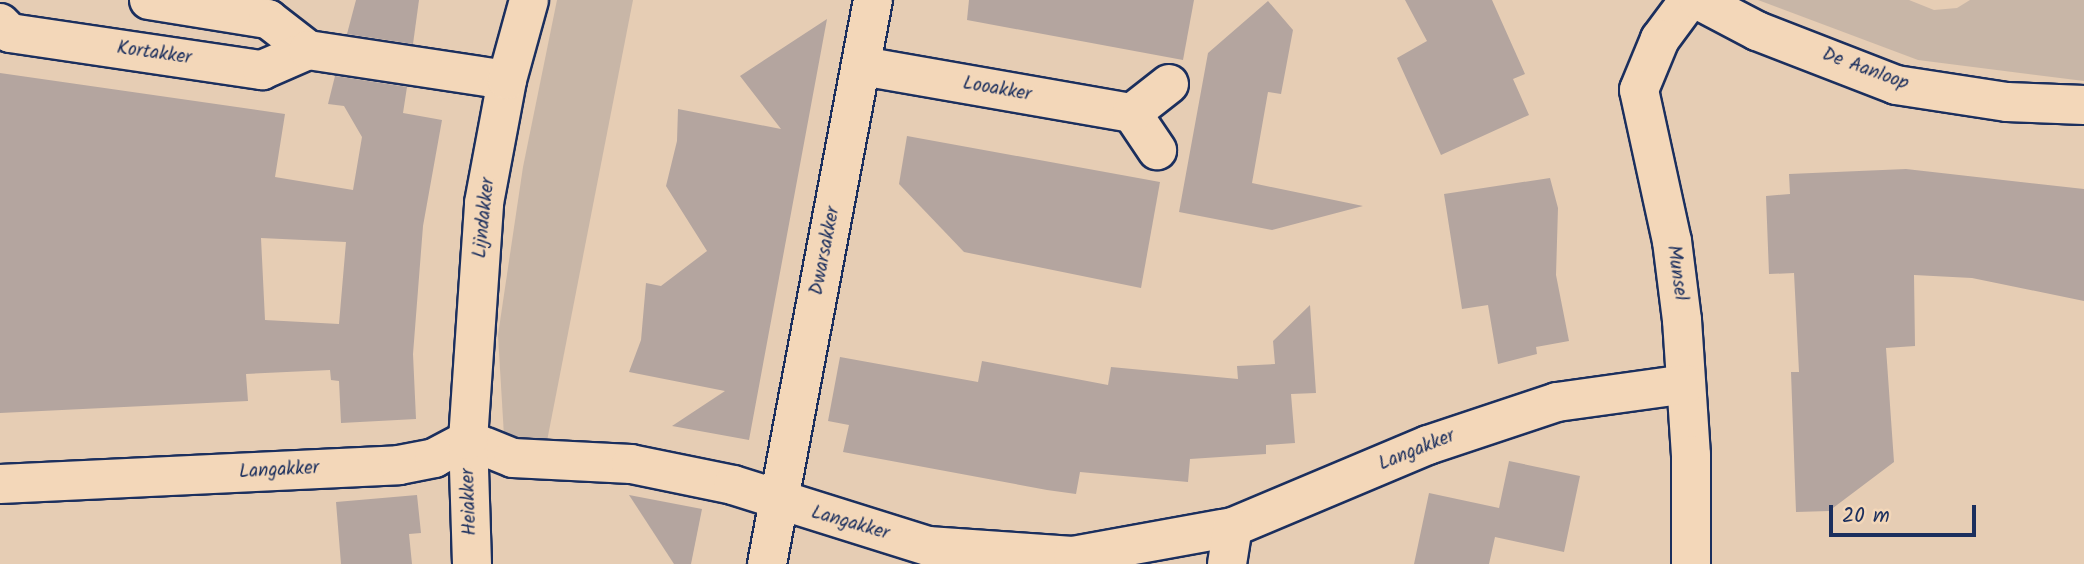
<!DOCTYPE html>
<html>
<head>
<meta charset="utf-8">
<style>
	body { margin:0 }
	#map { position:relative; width:2084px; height:564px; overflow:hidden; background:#e6cdb4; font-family:Kalam,sans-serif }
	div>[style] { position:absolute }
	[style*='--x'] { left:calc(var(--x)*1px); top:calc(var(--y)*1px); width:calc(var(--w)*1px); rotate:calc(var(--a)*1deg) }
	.green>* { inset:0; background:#c8b6a7 }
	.building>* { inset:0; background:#b4a59f }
	.roads { filter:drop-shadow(2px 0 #1b2f5e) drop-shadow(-2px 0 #1b2f5e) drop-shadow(0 2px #1b2f5e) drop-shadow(0 -2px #1b2f5e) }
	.minor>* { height:38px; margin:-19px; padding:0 19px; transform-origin:19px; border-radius:19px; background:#f3d7b9 }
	span { translate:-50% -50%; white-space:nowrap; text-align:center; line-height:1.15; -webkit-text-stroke:5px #f3d7b9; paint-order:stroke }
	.street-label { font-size:19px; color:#1b2f5e }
	.scale { position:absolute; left:1829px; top:505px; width:147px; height:32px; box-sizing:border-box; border:4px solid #1b2f5e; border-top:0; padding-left:9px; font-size:21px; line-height:24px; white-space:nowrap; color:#1b2f5e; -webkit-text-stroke:5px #f3d7b9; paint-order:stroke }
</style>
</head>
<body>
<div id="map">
	<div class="green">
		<div style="clip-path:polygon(557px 0,633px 0,547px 441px,504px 436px,498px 335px,523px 167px)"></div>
		<div style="clip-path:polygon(1758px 0,1909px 0,1934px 10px,1957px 8px,1970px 0,2084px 0,2084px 81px,1918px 60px)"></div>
	</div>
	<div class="building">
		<div style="clip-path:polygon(356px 0,419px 0,413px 44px,347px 34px)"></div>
		<div style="clip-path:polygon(969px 0,1194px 0,1183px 60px,967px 20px)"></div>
		<div style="clip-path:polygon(1405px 0,1492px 0,1525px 74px,1513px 79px,1529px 115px,1441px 155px,1397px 58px,1427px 41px)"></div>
		<div style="clip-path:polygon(1268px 1px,1293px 30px,1281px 94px,1268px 92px,1252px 183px,1363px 206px,1272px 230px,1179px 212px,1208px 53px)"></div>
		<div style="clip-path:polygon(827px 19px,749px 440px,672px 426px,725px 391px,629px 372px,641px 340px,646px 283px,661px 286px,707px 251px,666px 186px,677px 141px,678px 109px,781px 129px,740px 76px)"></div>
		<div style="clip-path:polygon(evenodd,0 73px,285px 114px,275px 177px,353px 190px,362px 137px,344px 106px,328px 104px,335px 76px,407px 87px,403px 113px,442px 120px,423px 226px,413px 354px,416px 419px,341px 423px,339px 381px,331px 380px,330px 370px,246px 374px,248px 401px,0 413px,0 73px,261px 238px,346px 242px,339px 324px,265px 320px,261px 238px)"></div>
		<div style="clip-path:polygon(907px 136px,1160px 182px,1141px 288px,964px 252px,899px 184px)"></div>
		<div style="clip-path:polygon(1906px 169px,2084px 189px,2084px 301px,1972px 278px,1914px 275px,1915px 346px,1886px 348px,1894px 462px,1829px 511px,1796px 512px,1791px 372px,1799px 372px,1794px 273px,1769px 274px,1766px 196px,1790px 194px,1789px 174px)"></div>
		<div style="clip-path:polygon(1550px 178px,1558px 208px,1556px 275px,1569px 341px,1536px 347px,1537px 354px,1498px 364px,1488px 305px,1462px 309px,1444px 194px)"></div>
		<div style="clip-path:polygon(1310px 305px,1316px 393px,1291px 394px,1295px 443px,1266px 445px,1266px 454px,1190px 459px,1188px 482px,1080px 472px,1076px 494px,1047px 490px,843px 452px,849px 425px,828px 421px,840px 357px,978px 382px,982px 361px,1108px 385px,1111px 367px,1238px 379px,1237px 366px,1275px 364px,1273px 341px)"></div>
		<div style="clip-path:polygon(1509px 461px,1580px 476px,1564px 552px,1495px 537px,1489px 564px,1414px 564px,1429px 493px,1499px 508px)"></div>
		<div style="clip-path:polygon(417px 495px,421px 533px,409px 534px,412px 564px,341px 564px,336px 502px)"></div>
		<div style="clip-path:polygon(629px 495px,702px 509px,691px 564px,674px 564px)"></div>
	</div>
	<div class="roads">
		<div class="minor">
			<div style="--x:149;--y:0;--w:121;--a:9.1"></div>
			<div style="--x:268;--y:19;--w:51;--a:37.8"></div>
			<div style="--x:1689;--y:0;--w:49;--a:126.6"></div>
			<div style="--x:1660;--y:39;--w:55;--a:112.4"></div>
			<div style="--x:1639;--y:90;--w:155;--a:77.7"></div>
			<div style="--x:1672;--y:241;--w:80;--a:82.8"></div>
			<div style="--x:1682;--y:320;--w:135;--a:86.2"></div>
			<div style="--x:1691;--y:455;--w:109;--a:90"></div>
			<div style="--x:1698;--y:0;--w:67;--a:27.7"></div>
			<div style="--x:1757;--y:31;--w:149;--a:21.2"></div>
			<div style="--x:1896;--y:85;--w:112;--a:8.7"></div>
			<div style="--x:2007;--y:102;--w:77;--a:2.2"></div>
			<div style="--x:0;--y:23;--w:14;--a:45"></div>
			<div style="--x:10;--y:33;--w:255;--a:8.4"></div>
			<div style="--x:262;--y:70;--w:50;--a:-23.5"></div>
			<div style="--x:308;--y:50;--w:201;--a:8.6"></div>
			<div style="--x:862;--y:66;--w:274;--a:9.9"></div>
			<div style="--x:1132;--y:113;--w:45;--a:56"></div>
			<div style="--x:1132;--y:113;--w:47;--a:-38.1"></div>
			<div style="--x:0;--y:484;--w:399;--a:-2.7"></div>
			<div style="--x:399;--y:465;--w:36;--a:-11"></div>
			<div style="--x:434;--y:458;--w:38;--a:-28"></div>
			<div style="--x:468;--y:440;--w:48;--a:21.8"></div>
			<div style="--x:513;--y:458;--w:118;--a:2.9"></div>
			<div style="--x:631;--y:464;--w:104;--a:11.6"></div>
			<div style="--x:733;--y:485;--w:204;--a:17.4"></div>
			<div style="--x:928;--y:546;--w:145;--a:3.9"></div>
			<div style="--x:1073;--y:556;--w:163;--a:-10.3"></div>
			<div style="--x:1233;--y:527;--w:212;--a:-22.8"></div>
			<div style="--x:1428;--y:445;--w:136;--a:-18.4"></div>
			<div style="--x:1557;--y:402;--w:130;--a:-7.9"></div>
			<div style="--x:472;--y:564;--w:124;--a:-91.8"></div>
			<div style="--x:468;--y:440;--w:238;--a:-86.1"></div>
			<div style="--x:484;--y:203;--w:125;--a:-79.4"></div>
			<div style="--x:507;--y:80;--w:83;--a:-74.6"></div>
			<div style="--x:767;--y:564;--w:574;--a:-79.36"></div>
			<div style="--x:1227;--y:564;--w:37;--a:-81"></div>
		</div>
	</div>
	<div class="street-label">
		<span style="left:154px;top:54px;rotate:8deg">Kortakker</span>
		<span style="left:1865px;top:70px;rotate:20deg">De Aanloop</span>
		<span style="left:997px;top:90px;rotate:10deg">Looakker</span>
		<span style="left:485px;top:218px;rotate:-84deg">Lijndakker</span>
		<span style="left:826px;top:251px;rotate:-79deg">Dwarsakker</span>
		<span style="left:1676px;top:273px;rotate:82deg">Munsel</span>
		<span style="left:1417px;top:451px;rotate:-22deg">Langakker</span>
		<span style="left:279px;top:471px;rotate:-3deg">Langakker</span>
		<span style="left:470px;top:502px;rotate:-92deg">Heiakker</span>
		<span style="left:850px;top:524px;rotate:16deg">Langakker</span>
	</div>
	<div class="scale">20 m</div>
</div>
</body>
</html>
